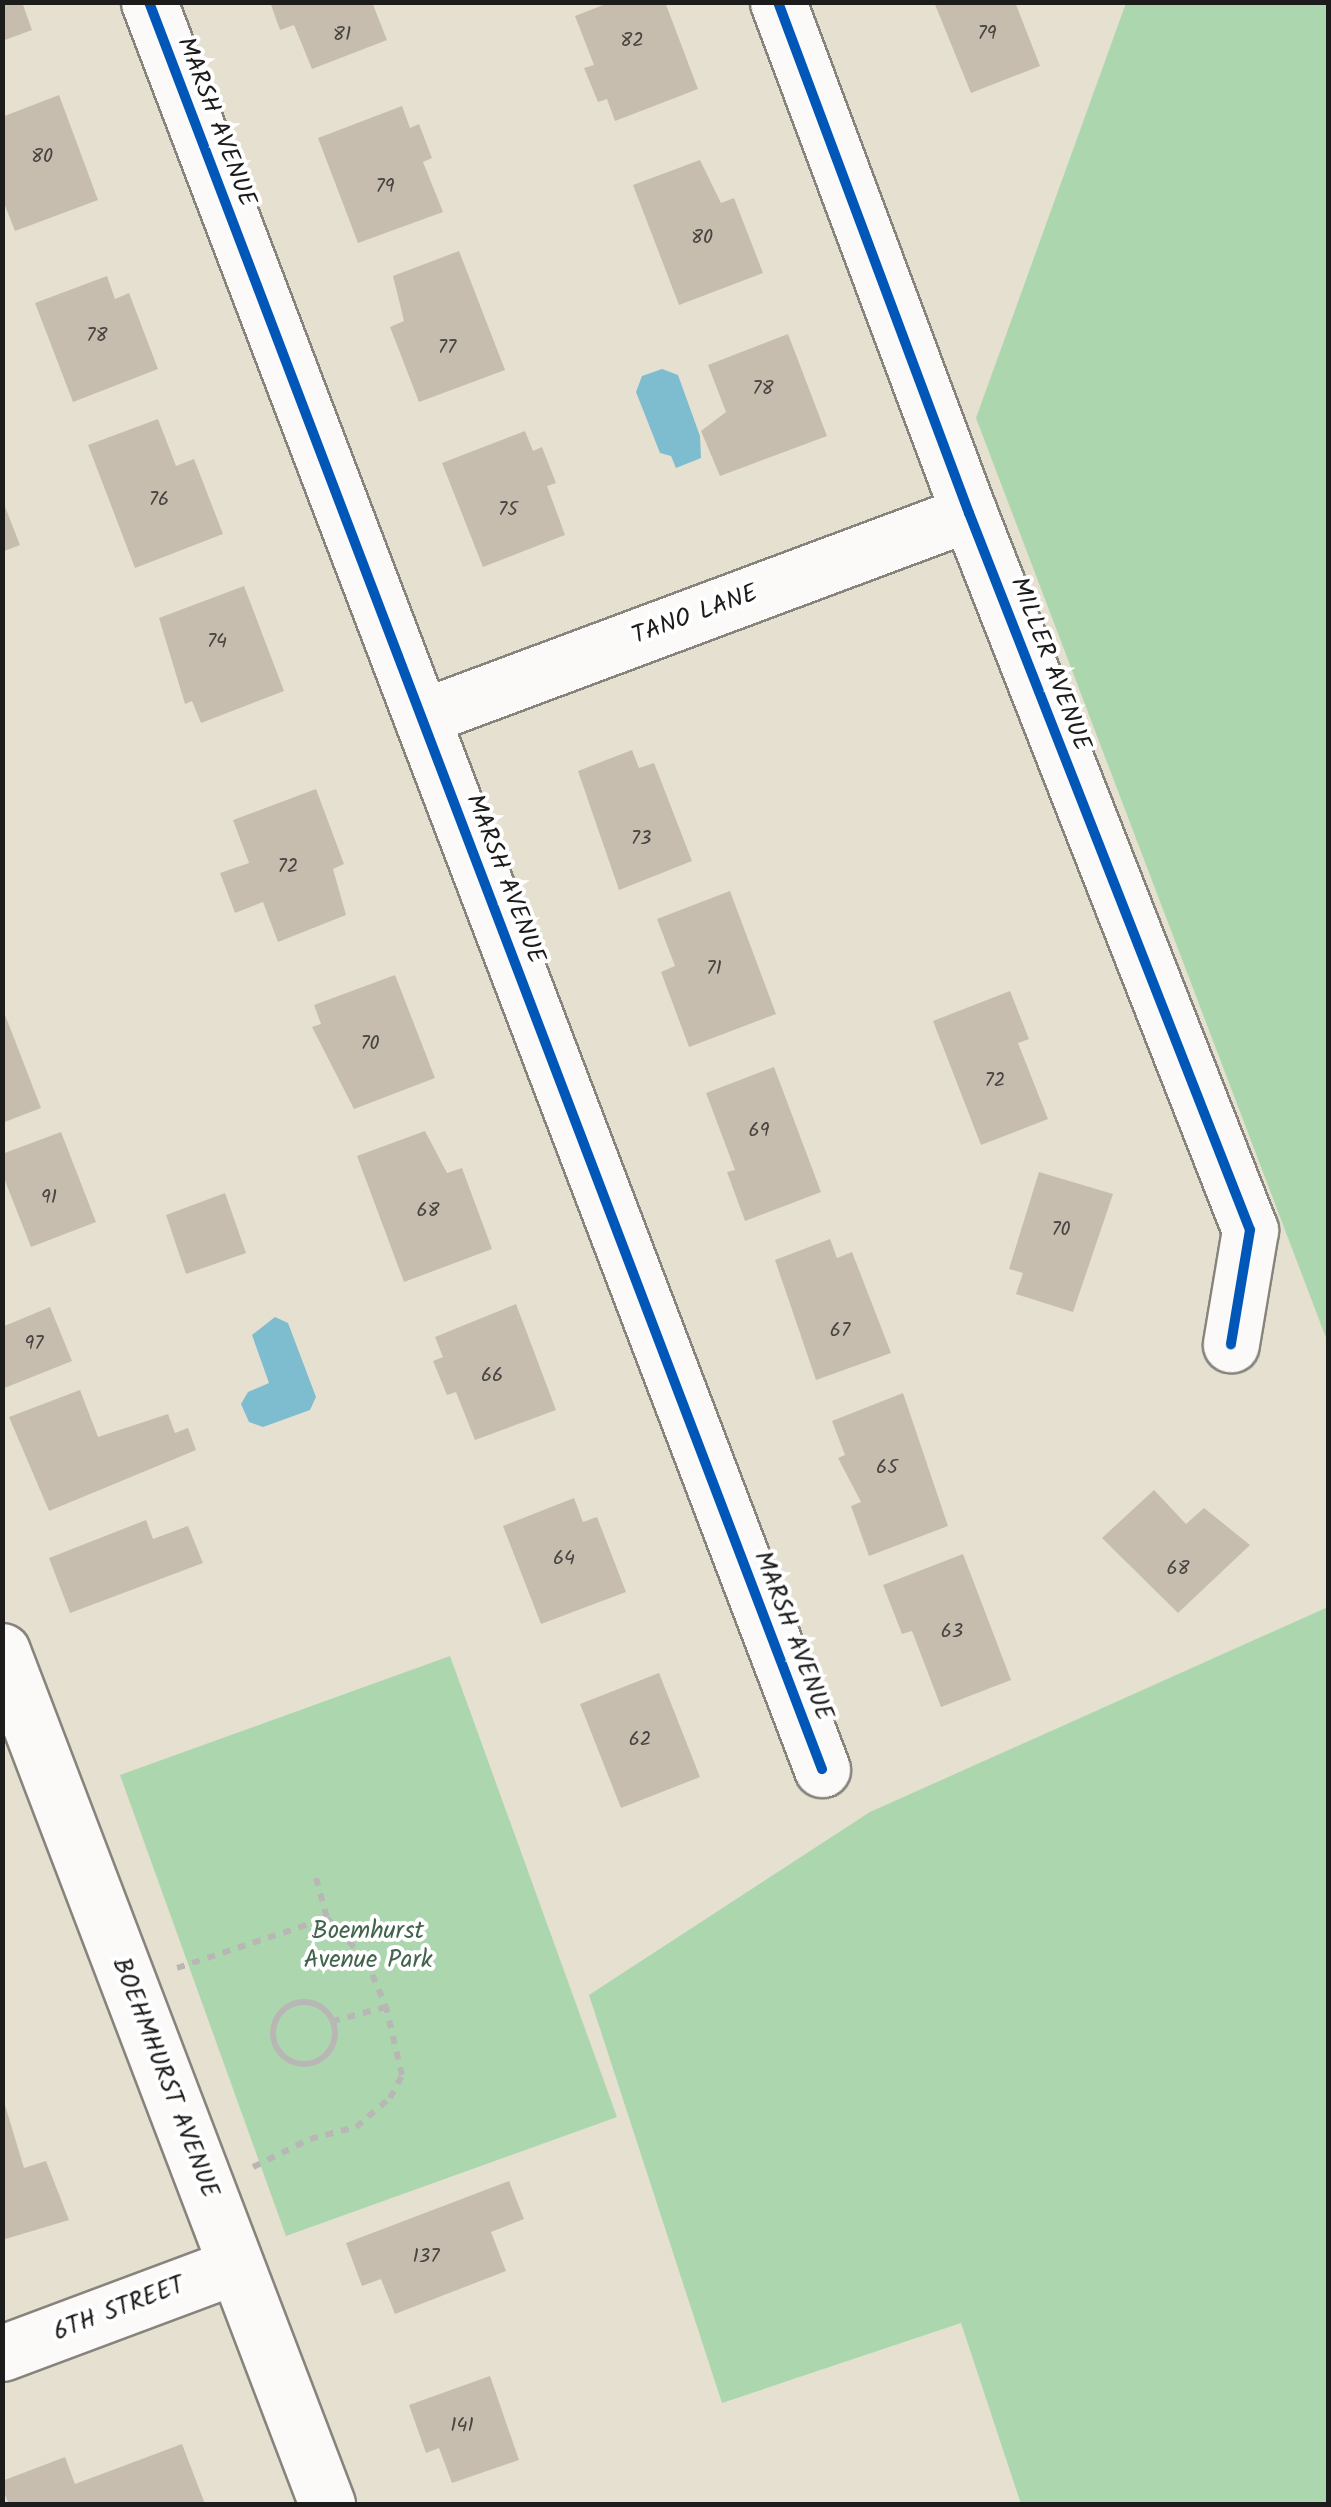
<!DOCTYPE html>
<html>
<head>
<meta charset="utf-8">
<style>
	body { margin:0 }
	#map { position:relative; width:1331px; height:2507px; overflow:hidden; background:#e5e0cf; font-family:Kalam,sans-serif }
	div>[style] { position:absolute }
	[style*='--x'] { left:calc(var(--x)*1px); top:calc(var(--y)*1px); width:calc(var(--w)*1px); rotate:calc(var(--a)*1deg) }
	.green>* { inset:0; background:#acd7ae }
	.water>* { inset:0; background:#7ebdd0 }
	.building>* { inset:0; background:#c7bdaf }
	.path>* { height:6px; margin-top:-3px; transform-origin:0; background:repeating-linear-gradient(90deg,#b8b7b5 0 8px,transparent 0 16px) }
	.path>.ring { margin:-3px; padding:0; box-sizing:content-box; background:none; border:6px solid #b8b7b5; border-radius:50% }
	.roads { filter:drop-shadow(2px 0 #86847c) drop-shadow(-2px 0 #86847c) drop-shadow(0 2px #86847c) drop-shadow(0 -2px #86847c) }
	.minor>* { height:55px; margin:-27.5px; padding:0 27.5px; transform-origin:27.5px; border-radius:27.5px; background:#fbfaf8 }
	.cycleway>* { height:10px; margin:-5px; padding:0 5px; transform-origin:5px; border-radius:5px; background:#0057b8 }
	span { translate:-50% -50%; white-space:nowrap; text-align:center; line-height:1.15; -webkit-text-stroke:8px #fff; paint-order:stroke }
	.number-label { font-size:20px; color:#474441 }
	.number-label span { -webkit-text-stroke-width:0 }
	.street-label { font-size:25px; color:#1c1c1c }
	.park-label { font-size:25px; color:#43644c }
	.frame { position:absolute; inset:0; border:5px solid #1c1c1c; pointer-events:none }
</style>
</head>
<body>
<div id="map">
	<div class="green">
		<div style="clip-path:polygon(1126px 3px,1328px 3px,1328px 1343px,976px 418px)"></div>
		<div style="clip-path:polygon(1328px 1607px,1328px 2504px,1021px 2504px,961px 2323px,722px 2403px,589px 1995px,870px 1812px)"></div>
		<div style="clip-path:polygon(450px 1656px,617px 2117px,286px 2236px,120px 1775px)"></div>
	</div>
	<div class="water">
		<div style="clip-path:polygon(662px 369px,678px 375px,700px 436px,701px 458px,676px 468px,671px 456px,660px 453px,636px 392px,642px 376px)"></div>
		<div style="clip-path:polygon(275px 1317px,288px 1323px,316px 1397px,310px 1410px,263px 1427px,249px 1422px,241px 1404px,248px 1392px,269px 1383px,252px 1335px)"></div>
	</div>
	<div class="building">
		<div style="clip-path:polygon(2px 2px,22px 2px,32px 30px,2px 41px)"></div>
		<div style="clip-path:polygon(270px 2px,372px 2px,387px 40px,312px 69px,294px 25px,280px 30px)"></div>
		<div style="clip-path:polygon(611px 2px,665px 2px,698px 89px,615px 121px,607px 99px,598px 102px,584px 68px,594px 65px,575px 16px)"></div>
		<div style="clip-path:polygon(934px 2px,1015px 2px,1040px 66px,971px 93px)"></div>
		<div style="clip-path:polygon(59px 95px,98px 200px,15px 231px,2px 198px,2px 117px)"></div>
		<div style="clip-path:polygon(402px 106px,410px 128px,419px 124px,432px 158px,423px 162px,443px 212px,358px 243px,318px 138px)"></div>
		<div style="clip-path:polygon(700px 160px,721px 203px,734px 198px,763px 273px,679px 305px,633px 185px)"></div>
		<div style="clip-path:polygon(459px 251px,505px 370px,419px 402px,390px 327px,404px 321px,393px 276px)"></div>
		<div style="clip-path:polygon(107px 276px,115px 299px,129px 293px,158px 369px,73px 402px,35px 303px)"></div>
		<div style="clip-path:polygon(788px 334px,827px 436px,720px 476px,701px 431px,726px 412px,708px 365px)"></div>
		<div style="clip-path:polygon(158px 419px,176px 466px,194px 459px,223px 534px,135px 568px,88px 445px)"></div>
		<div style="clip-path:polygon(525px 431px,533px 451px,542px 447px,556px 483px,547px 486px,565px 535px,483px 567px,442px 463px)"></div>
		<div style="clip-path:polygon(2px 499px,20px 545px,2px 552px)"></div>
		<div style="clip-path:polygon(244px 586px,284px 691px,201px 723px,192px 701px,185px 704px,159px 618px)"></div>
		<div style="clip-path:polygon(632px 750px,639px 768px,654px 763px,692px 861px,619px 890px,578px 771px)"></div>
		<div style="clip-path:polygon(316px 789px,344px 864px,333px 869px,346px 915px,278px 942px,263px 902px,235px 913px,220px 873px,249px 863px,233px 820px)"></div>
		<div style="clip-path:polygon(730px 891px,776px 1014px,689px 1047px,661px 972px,675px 966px,657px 919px)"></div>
		<div style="clip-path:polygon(395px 975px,435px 1078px,354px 1109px,312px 1027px,321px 1024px,314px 1005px)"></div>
		<div style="clip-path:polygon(1010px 991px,1029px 1039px,1018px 1043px,1048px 1119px,981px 1145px,933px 1021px)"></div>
		<div style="clip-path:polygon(2px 1007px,41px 1108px,2px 1123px)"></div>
		<div style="clip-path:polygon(774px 1067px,821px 1192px,745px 1221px,727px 1172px,735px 1170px,706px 1093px)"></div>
		<div style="clip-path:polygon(425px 1131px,447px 1173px,462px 1168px,492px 1249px,404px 1282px,357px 1156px)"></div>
		<div style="clip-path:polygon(61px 1132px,96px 1222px,31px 1247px,2px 1173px,2px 1154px)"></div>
		<div style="clip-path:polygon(1039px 1172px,1113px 1194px,1073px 1312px,1016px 1294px,1023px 1273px,1009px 1269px)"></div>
		<div style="clip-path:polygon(225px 1193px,246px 1253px,186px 1274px,166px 1215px)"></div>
		<div style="clip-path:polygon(830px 1239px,837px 1258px,852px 1252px,891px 1353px,816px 1380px,775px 1260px)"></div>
		<div style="clip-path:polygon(516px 1304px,556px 1410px,475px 1440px,456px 1392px,447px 1395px,433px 1361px,443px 1357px,435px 1337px)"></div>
		<div style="clip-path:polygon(50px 1307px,72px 1361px,2px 1389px,2px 1327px)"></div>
		<div style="clip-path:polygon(80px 1390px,98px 1437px,168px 1414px,175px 1433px,188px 1428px,196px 1450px,49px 1511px,9px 1417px)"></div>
		<div style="clip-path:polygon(903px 1393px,948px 1526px,869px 1556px,851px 1506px,861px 1502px,838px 1458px,845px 1455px,832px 1421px)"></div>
		<div style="clip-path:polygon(1154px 1490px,1186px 1524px,1204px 1508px,1250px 1545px,1178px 1613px,1102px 1538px)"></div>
		<div style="clip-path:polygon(574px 1498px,583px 1522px,597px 1517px,626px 1592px,541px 1624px,503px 1526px)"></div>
		<div style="clip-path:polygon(146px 1520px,153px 1539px,188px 1526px,203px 1563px,70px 1613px,49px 1558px)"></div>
		<div style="clip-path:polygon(963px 1554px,1011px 1680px,941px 1707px,912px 1631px,902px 1634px,883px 1585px)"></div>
		<div style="clip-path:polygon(659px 1673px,700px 1777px,621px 1808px,580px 1704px)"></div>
		<div style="clip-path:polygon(2px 2095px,24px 2168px,46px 2161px,69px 2220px,2px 2240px)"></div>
		<div style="clip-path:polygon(509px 2181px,524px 2219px,491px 2232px,506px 2271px,395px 2314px,381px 2279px,362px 2286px,346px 2243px)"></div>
		<div style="clip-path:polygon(490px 2376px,519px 2460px,452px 2483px,439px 2448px,426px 2453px,409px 2405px)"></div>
		<div style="clip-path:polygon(182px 2444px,205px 2504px,9px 2504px,2px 2488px,2px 2481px,65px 2457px,75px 2484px)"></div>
	</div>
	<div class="path">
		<div style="--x:316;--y:1878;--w:41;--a:74.6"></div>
		<div style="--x:327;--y:1918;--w:57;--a:47.1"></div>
		<div style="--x:366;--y:1960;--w:51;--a:66.9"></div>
		<div style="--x:177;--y:1968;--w:158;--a:-18.4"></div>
		<div class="ring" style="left:273px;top:2002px;width:56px;height:56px"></div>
		<div style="--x:253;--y:2167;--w:64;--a:-26.2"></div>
		<div style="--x:310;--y:2139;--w:48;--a:-14.6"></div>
		<div style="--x:356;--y:2127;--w:45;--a:-40.5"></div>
		<div style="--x:390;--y:2098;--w:26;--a:-62"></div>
		<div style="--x:402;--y:2075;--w:70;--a:-103.2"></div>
		<div style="--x:386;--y:2007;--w:55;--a:165.2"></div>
	</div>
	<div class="roads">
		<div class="minor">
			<div style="--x:149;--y:2;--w:1891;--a:69.15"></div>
			<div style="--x:778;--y:2;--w:546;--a:69.51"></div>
			<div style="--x:969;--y:513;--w:770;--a:68.6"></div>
			<div style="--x:1250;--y:1230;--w:116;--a:99.5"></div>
			<div style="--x:422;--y:717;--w:584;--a:-20.45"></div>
			<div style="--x:2;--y:1651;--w:913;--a:69.14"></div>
			<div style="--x:2;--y:2353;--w:249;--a:-20.5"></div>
		</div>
	</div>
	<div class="cycleway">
		<div style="--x:149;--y:2;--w:1891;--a:69.15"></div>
		<div style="--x:778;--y:2;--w:546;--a:69.51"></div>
		<div style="--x:969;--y:513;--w:770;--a:68.6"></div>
		<div style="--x:1250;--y:1230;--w:116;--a:99.5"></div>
	</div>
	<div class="number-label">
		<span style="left:987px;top:34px">79</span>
		<span style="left:342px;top:35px">81</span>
		<span style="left:632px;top:41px">82</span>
		<span style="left:42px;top:157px">80</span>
		<span style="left:385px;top:187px">79</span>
		<span style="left:702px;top:238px">80</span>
		<span style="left:97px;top:336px">78</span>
		<span style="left:447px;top:348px">77</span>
		<span style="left:763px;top:389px">78</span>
		<span style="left:159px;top:500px">76</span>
		<span style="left:508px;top:510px">75</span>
		<span style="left:217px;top:642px">74</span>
		<span style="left:641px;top:839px">73</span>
		<span style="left:288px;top:867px">72</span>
		<span style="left:714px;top:969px">71</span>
		<span style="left:370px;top:1044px">70</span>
		<span style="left:995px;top:1081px">72</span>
		<span style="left:759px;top:1131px">69</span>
		<span style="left:49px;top:1198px">91</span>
		<span style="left:428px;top:1211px">68</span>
		<span style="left:1061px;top:1230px">70</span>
		<span style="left:840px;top:1331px">67</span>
		<span style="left:34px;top:1344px">97</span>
		<span style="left:492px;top:1376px">66</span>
		<span style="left:887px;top:1468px">65</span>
		<span style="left:564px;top:1559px">64</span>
		<span style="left:1178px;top:1569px">68</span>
		<span style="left:952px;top:1632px">63</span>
		<span style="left:640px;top:1740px">62</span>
		<span style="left:426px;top:2257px">137</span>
		<span style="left:462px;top:2426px">141</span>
	</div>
	<div class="street-label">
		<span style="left:216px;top:122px;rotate:69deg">MARSH AVENUE</span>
		<span style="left:695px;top:615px;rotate:-20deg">TANO LANE</span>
		<span style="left:1050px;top:664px;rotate:69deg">MILLER AVENUE</span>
		<span style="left:505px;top:879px;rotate:69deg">MARSH AVENUE</span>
		<span style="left:793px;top:1636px;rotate:69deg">MARSH AVENUE</span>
		<span style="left:165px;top:2078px;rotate:69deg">BOEHMHURST AVENUE</span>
		<span style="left:119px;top:2309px;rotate:-21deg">6TH STREET</span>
	</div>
	<div class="park-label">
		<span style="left:368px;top:1946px">Boemhurst<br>Avenue Park</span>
	</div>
	<div class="frame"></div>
</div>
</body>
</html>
